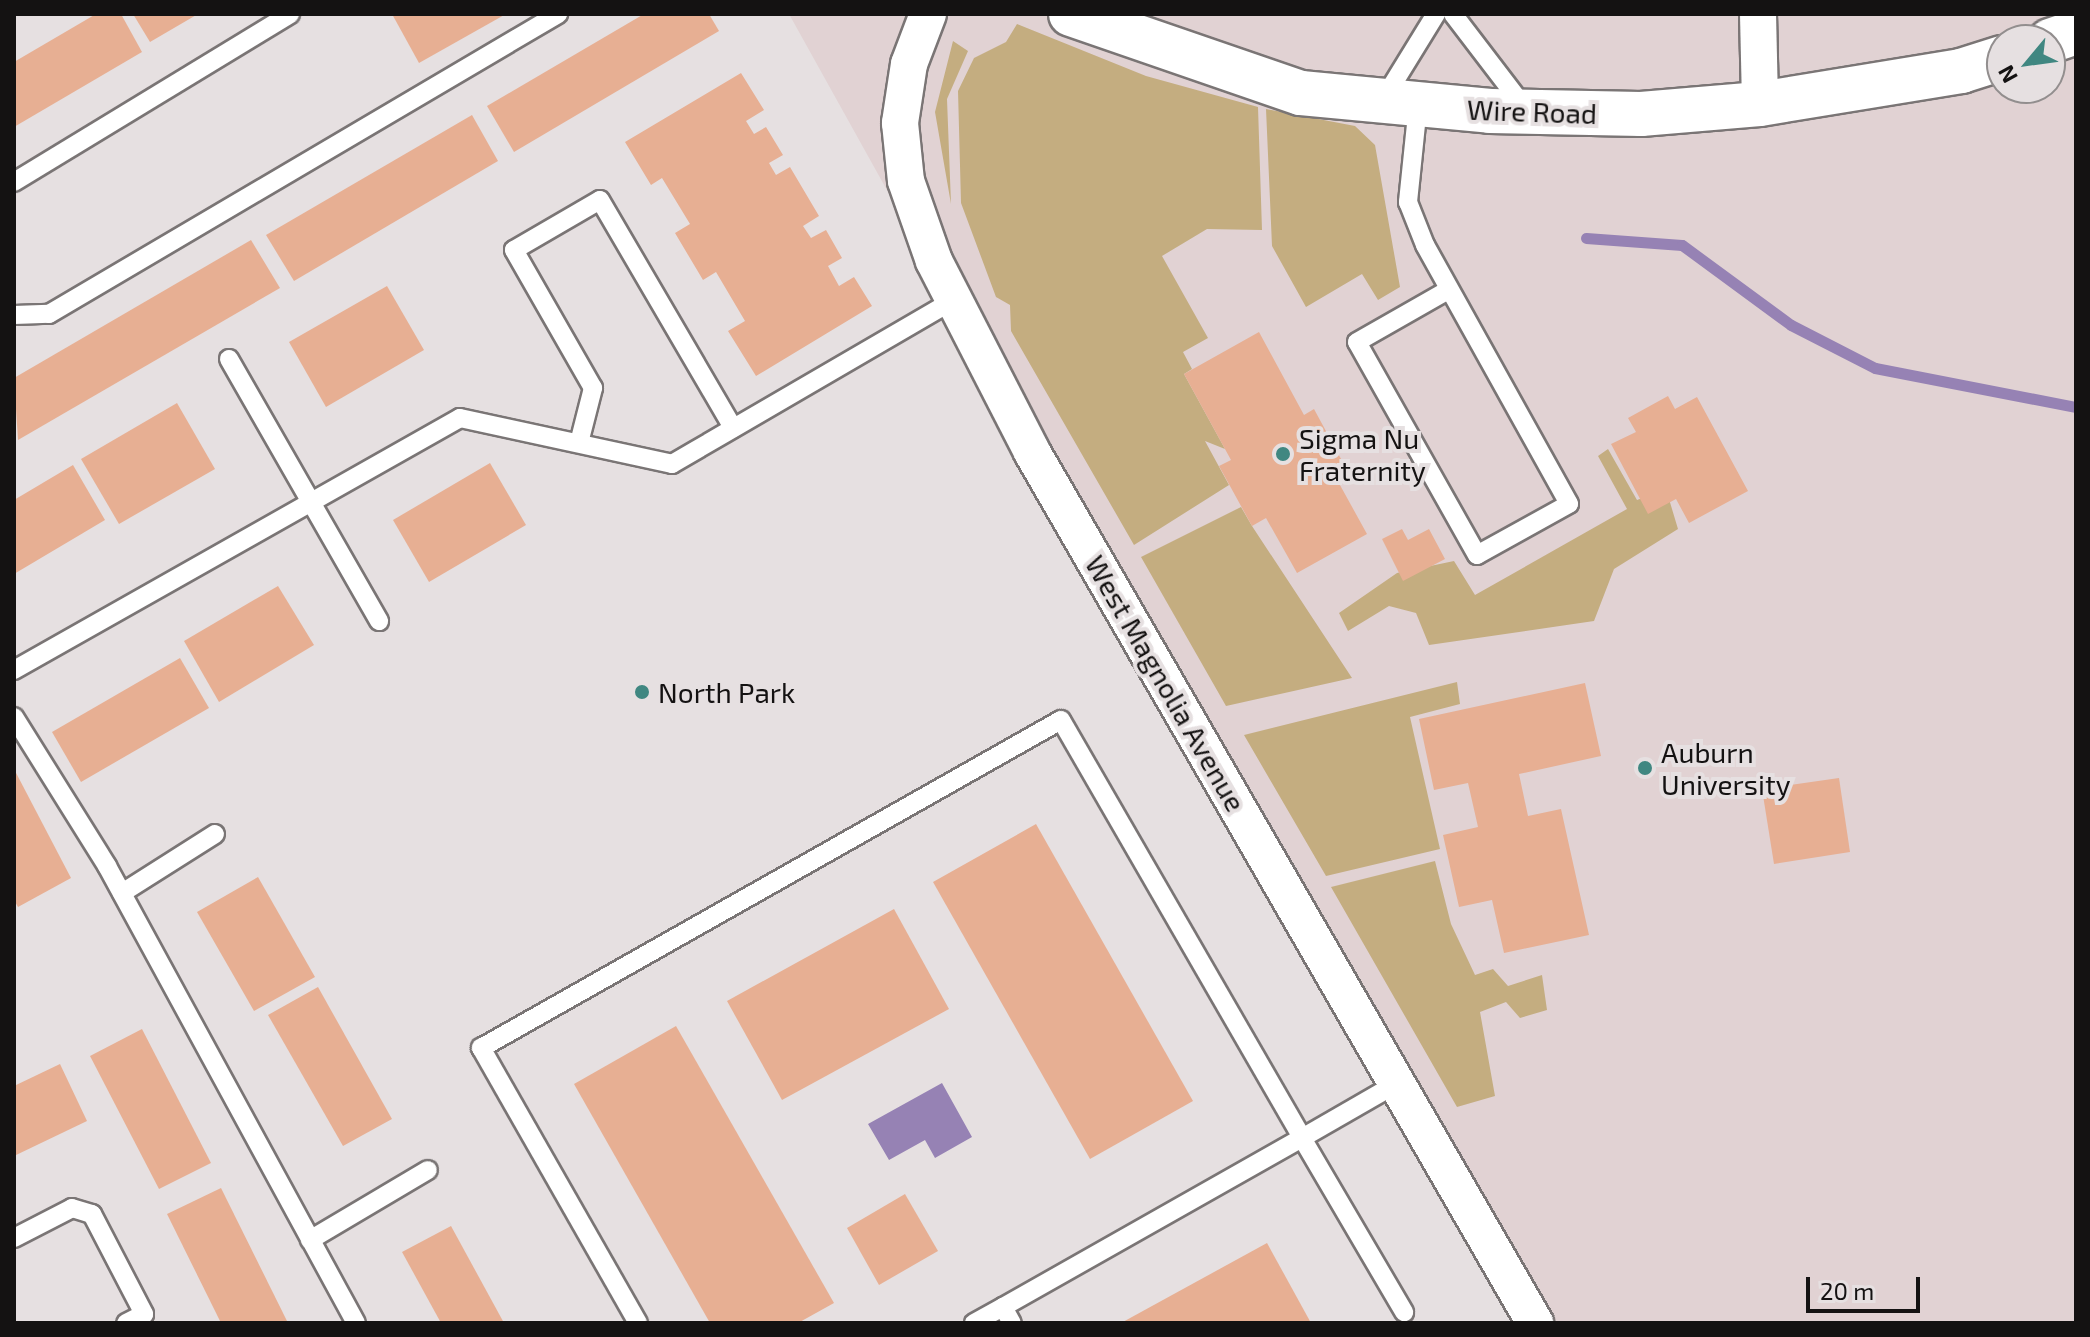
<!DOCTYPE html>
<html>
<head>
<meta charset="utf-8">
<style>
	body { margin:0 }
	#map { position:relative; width:2090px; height:1337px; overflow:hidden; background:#e6e0e1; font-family:"Exo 2",sans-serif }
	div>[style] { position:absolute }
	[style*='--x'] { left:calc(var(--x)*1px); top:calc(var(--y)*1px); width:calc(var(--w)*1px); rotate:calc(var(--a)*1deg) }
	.built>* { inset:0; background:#e1d2d3 }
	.green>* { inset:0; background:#c4ad80 }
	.water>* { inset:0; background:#9682b4 }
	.stream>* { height:11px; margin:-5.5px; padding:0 5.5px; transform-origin:5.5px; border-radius:5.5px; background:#9682b4 }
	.building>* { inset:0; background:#e7af93 }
	.roads { filter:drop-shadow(2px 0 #7a7575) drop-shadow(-2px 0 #7a7575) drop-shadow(0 2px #7a7575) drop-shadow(0 -2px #7a7575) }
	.service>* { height:18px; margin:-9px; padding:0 9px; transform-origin:9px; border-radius:9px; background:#fff }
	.minor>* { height:36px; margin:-18px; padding:0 18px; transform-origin:18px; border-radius:18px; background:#fff }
	.tertiary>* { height:44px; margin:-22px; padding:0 22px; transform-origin:22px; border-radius:22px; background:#fff }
	.dots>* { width:22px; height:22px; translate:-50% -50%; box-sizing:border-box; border:4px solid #e6e0e1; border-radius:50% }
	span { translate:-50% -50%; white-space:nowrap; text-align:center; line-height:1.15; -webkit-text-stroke:8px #e6e0e1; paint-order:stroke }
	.street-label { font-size:28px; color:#141212 }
	.poi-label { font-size:28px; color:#141212 }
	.left { translate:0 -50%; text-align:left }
	.frame { position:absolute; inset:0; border:16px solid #141212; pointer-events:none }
	.north { position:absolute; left:1986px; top:24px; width:80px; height:80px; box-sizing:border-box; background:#e6e0e1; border:2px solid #928e8e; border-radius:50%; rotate:241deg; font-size:22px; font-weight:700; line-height:32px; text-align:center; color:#141212 }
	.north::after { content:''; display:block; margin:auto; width:28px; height:36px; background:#408781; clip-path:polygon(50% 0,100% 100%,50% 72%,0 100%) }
	.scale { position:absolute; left:1806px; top:1277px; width:114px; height:36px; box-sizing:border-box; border:4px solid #141212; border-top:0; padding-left:10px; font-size:24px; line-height:28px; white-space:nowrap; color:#141212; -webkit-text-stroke:6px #e6e0e1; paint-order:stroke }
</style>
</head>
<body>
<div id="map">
	<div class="built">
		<div style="clip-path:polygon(evenodd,789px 14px,2076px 14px,2076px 1323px,1517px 1323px,789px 14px,2002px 40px,2050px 40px,2050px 88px,2002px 88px,2002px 40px)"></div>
	</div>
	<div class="green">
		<div style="clip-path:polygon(1017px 24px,1146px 76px,1258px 107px,1262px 230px,1207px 229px,1162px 256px,1208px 338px,1183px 352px,1192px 369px,1184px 374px,1225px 449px,1205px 441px,1229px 485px,1134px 545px,1011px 331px,1010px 305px,996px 297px,961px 203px,958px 91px,974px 58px,1006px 42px)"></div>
		<div style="clip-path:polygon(953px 41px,968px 51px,947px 99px,951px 204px,935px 112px)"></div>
		<div style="clip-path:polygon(1266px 109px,1355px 126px,1375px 145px,1400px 287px,1378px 300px,1362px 274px,1306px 307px,1272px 246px)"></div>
		<div style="clip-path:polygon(1608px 449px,1637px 500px,1666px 489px,1678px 529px,1614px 569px,1594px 621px,1429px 645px,1416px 613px,1389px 606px,1348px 631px,1339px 613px,1397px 573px,1454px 561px,1475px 595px,1627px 509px,1598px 456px)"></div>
		<div style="clip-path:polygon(1241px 507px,1252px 526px,1352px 678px,1226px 706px,1141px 557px)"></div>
		<div style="clip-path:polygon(1457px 682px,1460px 704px,1410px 717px,1440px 849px,1326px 876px,1244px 735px)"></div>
		<div style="clip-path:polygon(1435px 861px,1451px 924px,1475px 975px,1493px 969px,1508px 986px,1542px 975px,1547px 1010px,1520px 1018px,1506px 1002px,1480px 1012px,1495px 1096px,1457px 1107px,1331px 887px)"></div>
	</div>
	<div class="water">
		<div style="clip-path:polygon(942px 1083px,972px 1137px,935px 1158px,925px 1140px,889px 1160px,868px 1124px)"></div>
	</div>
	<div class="stream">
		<div style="--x:1586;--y:238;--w:96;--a:4.2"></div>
		<div style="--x:1682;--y:245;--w:135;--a:36.3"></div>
		<div style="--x:1791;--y:325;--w:94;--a:27.1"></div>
		<div style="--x:1875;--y:368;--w:205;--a:11"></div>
	</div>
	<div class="building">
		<div style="clip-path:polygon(96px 14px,121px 14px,142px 52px,14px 127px,14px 62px)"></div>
		<div style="clip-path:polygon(133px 14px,198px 14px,150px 42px)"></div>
		<div style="clip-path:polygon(392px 14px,506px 14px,419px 63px)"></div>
		<div style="clip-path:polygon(644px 14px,709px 14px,719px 31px,514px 152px,487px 106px)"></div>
		<div style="clip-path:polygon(741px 73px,764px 110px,746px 121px,754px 134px,766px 127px,783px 155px,769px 163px,776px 175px,790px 167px,819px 216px,803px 226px,811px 238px,826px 230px,842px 258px,828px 266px,839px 286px,854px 277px,872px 306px,756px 376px,728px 331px,745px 321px,716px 272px,703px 280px,675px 233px,690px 224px,662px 178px,651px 185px,625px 142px)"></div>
		<div style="clip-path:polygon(472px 115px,498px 161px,294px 281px,266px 235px)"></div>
		<div style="clip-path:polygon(251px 240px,280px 288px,18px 440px,14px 378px)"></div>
		<div style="clip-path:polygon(387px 286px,424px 350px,326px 407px,289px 342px)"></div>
		<div style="clip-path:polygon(1259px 332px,1304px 415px,1314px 409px,1347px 470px,1335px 476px,1367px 534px,1297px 573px,1266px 518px,1252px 526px,1219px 466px,1231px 460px,1184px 374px)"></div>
		<div style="clip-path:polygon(1668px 396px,1675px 409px,1697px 397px,1748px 491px,1689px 523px,1676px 499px,1648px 514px,1611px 444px,1636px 432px,1628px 418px)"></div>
		<div style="clip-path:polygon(177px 403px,215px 469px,119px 524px,81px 459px)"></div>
		<div style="clip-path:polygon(490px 463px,526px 525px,429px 582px,393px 520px)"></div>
		<div style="clip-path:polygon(73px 465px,105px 520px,14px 574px,14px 500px)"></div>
		<div style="clip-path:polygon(1402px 529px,1408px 540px,1429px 529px,1445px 559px,1403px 581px,1382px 539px)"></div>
		<div style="clip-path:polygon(278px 586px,314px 645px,219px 702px,184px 641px)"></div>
		<div style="clip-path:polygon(180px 658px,209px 708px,81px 782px,52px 732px)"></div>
		<div style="clip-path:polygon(1585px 683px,1601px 756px,1519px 774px,1528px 816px,1561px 809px,1589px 935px,1504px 953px,1492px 900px,1459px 907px,1443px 835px,1478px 827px,1468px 783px,1434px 790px,1419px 719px)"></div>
		<div style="clip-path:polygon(14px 769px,71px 878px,18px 907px,14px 900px)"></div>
		<div style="clip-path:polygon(1839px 778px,1850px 852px,1774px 864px,1762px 789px)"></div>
		<div style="clip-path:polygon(1036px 824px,1193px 1101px,1090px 1159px,933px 882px)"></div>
		<div style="clip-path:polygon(258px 877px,315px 977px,254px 1011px,197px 912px)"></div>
		<div style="clip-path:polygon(894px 909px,949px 1009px,782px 1100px,727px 1001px)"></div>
		<div style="clip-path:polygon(318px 987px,392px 1119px,343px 1146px,268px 1015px)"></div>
		<div style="clip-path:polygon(676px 1026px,834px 1303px,798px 1323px,710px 1323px,574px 1084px)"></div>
		<div style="clip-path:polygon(142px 1029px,211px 1163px,159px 1189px,90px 1056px)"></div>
		<div style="clip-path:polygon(60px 1064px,87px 1121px,14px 1156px,14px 1086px)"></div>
		<div style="clip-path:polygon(221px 1188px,288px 1323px,221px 1323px,167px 1214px)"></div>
		<div style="clip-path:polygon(905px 1194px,938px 1251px,879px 1285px,847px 1228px)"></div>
		<div style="clip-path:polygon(451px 1226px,504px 1323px,441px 1323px,402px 1252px)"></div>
		<div style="clip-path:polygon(1267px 1243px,1311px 1323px,1121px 1323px)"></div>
	</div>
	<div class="roads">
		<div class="service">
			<div style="--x:1453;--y:14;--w:117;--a:52.6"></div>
			<div style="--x:1383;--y:100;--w:101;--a:-58.4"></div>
			<div style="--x:1418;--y:105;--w:98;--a:95.9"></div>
			<div style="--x:1408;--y:202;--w:46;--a:68.4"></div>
			<div style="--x:1425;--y:245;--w:296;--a:60.9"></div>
			<div style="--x:1569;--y:504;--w:105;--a:151"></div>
			<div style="--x:1477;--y:555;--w:244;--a:-119.4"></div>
			<div style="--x:1357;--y:342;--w:105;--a:-29.7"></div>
			<div style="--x:14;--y:182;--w:323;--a:-31.3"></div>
			<div style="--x:14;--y:315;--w:35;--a:-2"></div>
			<div style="--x:49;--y:314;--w:591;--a:-30.51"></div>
			<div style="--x:229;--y:359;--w:302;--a:60.2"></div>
			<div style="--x:579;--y:443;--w:57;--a:-75.7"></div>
			<div style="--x:593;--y:388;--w:159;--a:-119.8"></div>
			<div style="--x:514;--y:250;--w:99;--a:-30.2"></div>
			<div style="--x:600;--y:200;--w:264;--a:59.7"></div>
			<div style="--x:14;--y:670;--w:512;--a:-29.47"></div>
			<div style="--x:460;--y:418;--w:217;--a:12.2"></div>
			<div style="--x:672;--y:464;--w:326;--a:-30.2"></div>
			<div style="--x:14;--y:717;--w:176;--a:58"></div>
			<div style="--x:107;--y:866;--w:520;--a:61.42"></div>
			<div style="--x:122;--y:893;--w:110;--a:-32.4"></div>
			<div style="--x:14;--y:1238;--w:65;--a:-27.3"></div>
			<div style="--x:72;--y:1208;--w:21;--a:17"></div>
			<div style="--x:92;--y:1214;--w:113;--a:62.5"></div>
			<div style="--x:144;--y:1314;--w:20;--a:153"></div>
			<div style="--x:310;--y:1240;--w:137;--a:-30.7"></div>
			<div style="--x:1003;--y:1307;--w:343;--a:-29.5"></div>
			<div style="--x:1302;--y:1138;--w:202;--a:59.6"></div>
			<div style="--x:638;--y:1323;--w:317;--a:-119.7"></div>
			<div style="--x:481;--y:1048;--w:666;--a:-29.49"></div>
			<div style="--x:1061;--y:720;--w:482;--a:60"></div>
			<div style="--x:1302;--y:1138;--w:108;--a:-29.9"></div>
			<div style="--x:974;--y:1323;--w:33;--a:-29"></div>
			<div style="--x:1003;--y:1307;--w:18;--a:61"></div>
		</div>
		<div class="minor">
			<div style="--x:928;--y:14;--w:53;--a:110.8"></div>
			<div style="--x:909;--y:64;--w:60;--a:98.7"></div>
			<div style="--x:900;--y:123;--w:58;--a:84.1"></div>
			<div style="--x:906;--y:181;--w:85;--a:70.7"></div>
			<div style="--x:934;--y:261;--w:215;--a:62.8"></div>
			<div style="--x:1032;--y:452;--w:1006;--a:59.99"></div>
			<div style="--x:1758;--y:14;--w:90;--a:88.7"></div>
		</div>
		<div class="tertiary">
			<div style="--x:1071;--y:14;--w:243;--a:19"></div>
			<div style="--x:1301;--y:93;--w:190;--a:5.4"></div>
			<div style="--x:1490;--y:111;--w:151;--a:1.1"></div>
			<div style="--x:1641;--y:114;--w:119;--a:-4.8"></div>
			<div style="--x:1760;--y:104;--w:204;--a:-9.3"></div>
			<div style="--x:1961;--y:71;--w:43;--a:-17.6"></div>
			<div style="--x:2050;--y:41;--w:28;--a:-19"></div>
		</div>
	</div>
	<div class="dots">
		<div style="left:1283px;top:454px;background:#408781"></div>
		<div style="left:642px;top:692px;background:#408781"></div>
		<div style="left:1645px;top:768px;background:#408781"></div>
	</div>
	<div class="street-label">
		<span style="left:1532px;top:111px;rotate:2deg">Wire Road</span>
		<span style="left:1166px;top:683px;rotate:60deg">West Magnolia Avenue</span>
	</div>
	<div class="poi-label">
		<span class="left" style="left:1299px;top:454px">Sigma Nu<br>Fraternity</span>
		<span class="left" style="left:658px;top:692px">North Park</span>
		<span class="left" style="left:1661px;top:768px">Auburn<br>University</span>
	</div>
	<div class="frame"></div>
	<div class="north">N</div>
	<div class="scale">20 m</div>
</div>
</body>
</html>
